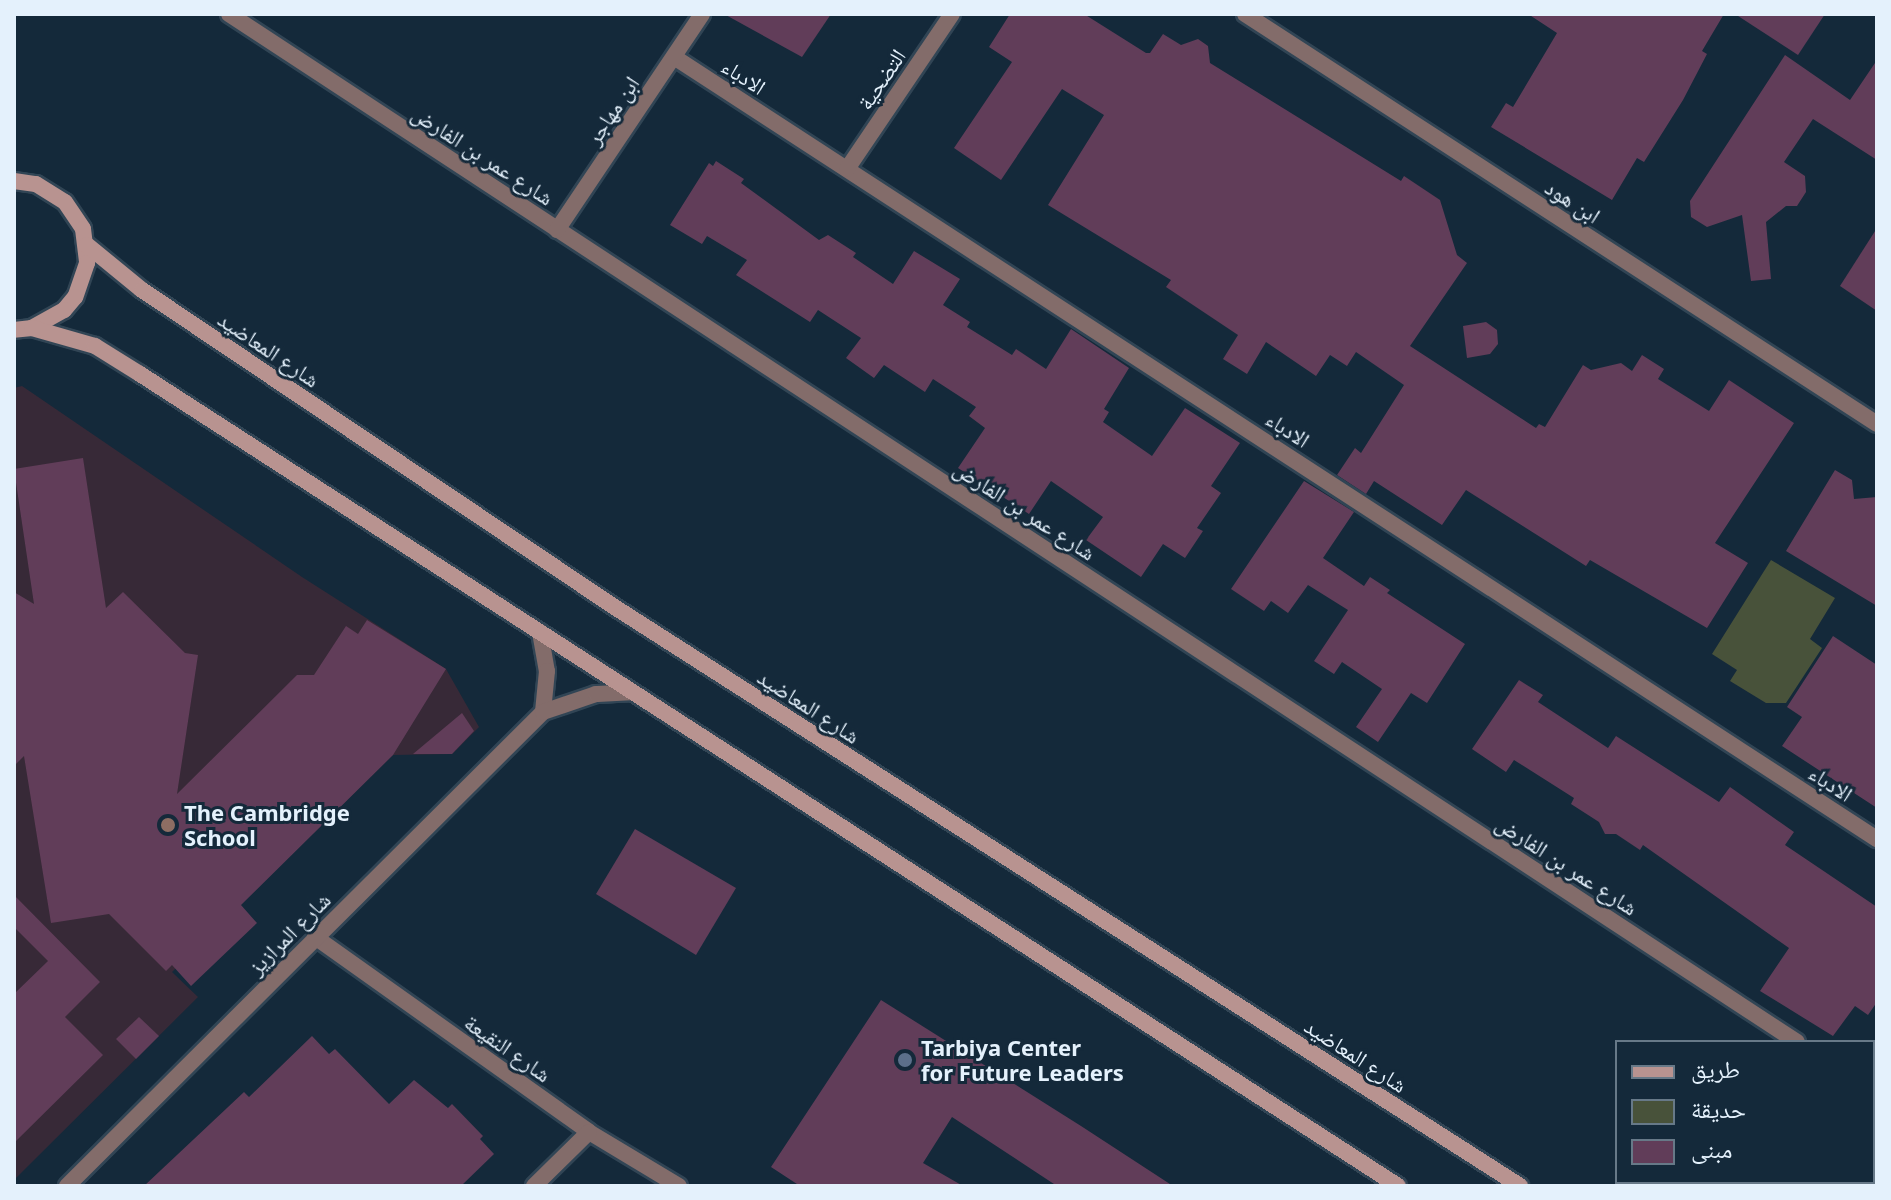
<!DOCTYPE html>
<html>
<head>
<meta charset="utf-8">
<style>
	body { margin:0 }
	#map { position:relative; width:1891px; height:1200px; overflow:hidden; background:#14293a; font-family:"Noto Sans","Noto Naskh Arabic",sans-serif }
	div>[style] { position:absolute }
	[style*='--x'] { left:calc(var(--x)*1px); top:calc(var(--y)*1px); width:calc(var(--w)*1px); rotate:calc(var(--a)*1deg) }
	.education>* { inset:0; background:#372937 }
	.green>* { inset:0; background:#48523a }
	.building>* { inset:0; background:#613d59 }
	.roads { filter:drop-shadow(2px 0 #314555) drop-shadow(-2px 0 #314555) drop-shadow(0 2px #314555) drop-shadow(0 -2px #314555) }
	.street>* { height:16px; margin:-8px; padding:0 8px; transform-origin:8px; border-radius:8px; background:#836c6a }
	.secondary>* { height:16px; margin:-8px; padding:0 8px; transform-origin:8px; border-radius:8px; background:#b89390 }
	.dots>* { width:22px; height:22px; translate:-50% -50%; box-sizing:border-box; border:4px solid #14293a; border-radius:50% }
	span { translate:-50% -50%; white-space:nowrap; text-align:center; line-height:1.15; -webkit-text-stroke:6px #14293a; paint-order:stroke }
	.street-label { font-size:22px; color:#e4f1fc }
	.poi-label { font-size:22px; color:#e4f1fc; font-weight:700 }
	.left { translate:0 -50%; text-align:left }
	.frame { position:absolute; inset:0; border:16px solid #e4f1fc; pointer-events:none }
	.legend { position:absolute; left:1615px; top:1040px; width:260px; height:144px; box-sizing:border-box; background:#14293a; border:2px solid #677988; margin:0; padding:10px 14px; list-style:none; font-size:24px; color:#e4f1fc }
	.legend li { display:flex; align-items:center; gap:16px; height:40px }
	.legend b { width:40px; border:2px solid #677988 }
</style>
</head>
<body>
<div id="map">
	<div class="education">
		<div style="clip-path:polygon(22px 386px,302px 577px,446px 669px,479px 727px,452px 754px,393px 755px,172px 972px,198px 997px,14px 1180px,14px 388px)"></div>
	</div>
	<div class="green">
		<div style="clip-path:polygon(1771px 560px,1835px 598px,1810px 639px,1822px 648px,1786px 703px,1766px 703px,1730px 681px,1737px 670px,1712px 654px)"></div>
	</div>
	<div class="building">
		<div style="clip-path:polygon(724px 14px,831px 14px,802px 57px)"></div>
		<div style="clip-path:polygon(1010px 14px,1084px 14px,1146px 53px,1150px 53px,1163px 34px,1181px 45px,1198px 39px,1208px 46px,1210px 63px,1401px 181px,1404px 176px,1440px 200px,1457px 255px,1467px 263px,1410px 346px,1536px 428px,1539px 424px,1545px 427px,1583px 365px,1591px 370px,1621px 363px,1632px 371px,1642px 355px,1664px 369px,1658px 379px,1709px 411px,1729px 380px,1794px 423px,1715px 543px,1748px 563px,1707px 628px,1590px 560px,1586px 566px,1466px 490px,1442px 525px,1374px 481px,1366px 494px,1337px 475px,1355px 448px,1361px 453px,1404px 385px,1356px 352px,1347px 366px,1330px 355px,1316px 376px,1266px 342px,1247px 374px,1223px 359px,1238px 335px,1166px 287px,1171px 280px,1048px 205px,1104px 115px,1062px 89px,1001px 180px,954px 148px,1012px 62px,989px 47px)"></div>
		<div style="clip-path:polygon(1528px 14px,1724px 14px,1702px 51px,1707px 54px,1683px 100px,1644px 162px,1637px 158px,1612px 200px,1491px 127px,1506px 103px,1513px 107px,1557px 33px)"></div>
		<div style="clip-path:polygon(1735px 14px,1825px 14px,1798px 55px)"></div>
		<div style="clip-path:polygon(1785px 55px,1850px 100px,1877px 60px,1877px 160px,1813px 119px,1784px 162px,1805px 176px,1806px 192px,1797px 206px,1786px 206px,1766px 222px,1771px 279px,1751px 281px,1742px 215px,1707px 227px,1691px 217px,1690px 201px)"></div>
		<div style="clip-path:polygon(716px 161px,744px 179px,741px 183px,819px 240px,828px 235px,856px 253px,853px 257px,893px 284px,914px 251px,960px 279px,943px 305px,970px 322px,967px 327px,1012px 355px,1016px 349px,1046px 369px,1071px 329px,1129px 368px,1104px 409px,1109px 412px,1103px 422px,1152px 456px,1185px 408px,1240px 443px,1211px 486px,1221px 493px,1197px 528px,1203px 531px,1185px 558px,1163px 544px,1141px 577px,1086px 540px,1103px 517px,1051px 481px,1029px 514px,958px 468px,985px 428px,969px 416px,976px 407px,933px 379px,925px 392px,884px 365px,874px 378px,846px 358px,861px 338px,818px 310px,810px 322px,736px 275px,747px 260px,707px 236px,702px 244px,670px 225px,709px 163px,713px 166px)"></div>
		<div style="clip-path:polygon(1877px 228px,1877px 311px,1840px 286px)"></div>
		<div style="clip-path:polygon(1486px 322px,1497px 330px,1498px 344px,1490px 354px,1467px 358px,1463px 326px)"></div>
		<div style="clip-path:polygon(83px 458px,106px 608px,123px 592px,185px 653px,198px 655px,177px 794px,297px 675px,314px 675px,346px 626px,358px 634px,367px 620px,446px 669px,393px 755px,241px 905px,257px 923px,191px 986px,172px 965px,166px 971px,109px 914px,51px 923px,24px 756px,14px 766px,14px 592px,34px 604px,14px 469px)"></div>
		<div style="clip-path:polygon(1835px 470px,1852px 480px,1854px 499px,1877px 497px,1877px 606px,1786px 551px)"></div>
		<div style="clip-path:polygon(1304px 481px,1354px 512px,1323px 558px,1364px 586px,1370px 577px,1390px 590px,1387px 593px,1465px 644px,1427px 703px,1411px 693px,1378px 742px,1356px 727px,1382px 689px,1342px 662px,1334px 674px,1314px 661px,1348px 610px,1308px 585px,1288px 613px,1271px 601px,1264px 611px,1231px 589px)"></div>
		<div style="clip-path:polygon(1833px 636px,1877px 665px,1877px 808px,1782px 746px,1802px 717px,1787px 707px)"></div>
		<div style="clip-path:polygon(1519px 680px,1543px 695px,1538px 702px,1608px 748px,1616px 736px,1719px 802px,1730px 787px,1794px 832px,1785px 845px,1877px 907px,1877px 1002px,1868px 1015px,1855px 1006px,1833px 1036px,1760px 991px,1789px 948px,1643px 845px,1640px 850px,1616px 834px,1605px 834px,1599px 822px,1571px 804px,1574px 798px,1514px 760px,1506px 772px,1472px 749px)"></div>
		<div style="clip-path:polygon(462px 713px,474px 731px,452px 754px,413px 754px)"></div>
		<div style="clip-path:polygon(635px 829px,736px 888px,696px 955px,596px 894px)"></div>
		<div style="clip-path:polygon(14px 895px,100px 982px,65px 1017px,103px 1055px,14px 1143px,14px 994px,48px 961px,14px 927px)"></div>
		<div style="clip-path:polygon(881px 1000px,1081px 1126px,1173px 1186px,1057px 1186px,952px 1117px,923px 1163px,963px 1186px,800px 1186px,771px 1167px)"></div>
		<div style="clip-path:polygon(139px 1017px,159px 1036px,136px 1059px,116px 1039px)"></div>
		<div style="clip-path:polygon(312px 1036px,329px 1054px,335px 1049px,389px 1104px,414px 1080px,448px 1108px,452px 1104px,483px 1136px,480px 1139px,494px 1154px,461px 1186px,144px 1186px,244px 1092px,249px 1097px)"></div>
	</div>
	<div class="roads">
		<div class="street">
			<div style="--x:229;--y:14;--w:1875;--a:33.25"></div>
			<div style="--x:1245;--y:14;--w:753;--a:32.97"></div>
			<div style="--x:674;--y:57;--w:1435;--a:33.03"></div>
			<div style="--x:847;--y:169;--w:187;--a:-55.9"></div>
			<div style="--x:557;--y:230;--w:260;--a:-56.1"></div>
			<div style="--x:540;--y:632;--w:40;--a:80"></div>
			<div style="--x:547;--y:671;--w:41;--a:95.6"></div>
			<div style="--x:315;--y:937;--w:336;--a:35.4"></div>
			<div style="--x:589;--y:1132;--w:105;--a:31"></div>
			<div style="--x:1873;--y:1092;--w:4;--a:27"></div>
			<div style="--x:67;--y:1186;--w:672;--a:-44.88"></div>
			<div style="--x:543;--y:712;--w:56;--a:-18.8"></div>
			<div style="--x:596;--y:694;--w:36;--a:-3"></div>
			<div style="--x:534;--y:1186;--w:77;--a:-44.5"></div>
		</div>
		<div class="secondary">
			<div style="--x:14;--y:181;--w:22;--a:8"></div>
			<div style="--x:36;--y:184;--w:34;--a:32"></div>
			<div style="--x:65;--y:202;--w:32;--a:56"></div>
			<div style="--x:83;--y:229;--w:34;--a:83"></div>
			<div style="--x:87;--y:263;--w:36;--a:109"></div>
			<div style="--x:75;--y:297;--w:17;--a:130"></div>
			<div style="--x:64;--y:310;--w:37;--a:151"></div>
			<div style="--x:32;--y:328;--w:18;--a:174"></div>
			<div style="--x:87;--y:245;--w:71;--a:39.3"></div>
			<div style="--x:142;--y:290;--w:571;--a:33.86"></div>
			<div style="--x:616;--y:608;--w:1073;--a:32.59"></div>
			<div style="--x:32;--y:328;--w:66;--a:15.9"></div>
			<div style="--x:95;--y:346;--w:53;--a:31.9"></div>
			<div style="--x:140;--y:374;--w:1497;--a:32.84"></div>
		</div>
	</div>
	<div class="dots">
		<div style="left:168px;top:825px;background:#8d6e63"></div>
		<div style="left:905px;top:1060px;background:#5c6f8a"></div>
	</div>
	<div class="street-label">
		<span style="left:744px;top:76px;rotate:33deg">الادباء</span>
		<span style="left:881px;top:79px;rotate:-56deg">التضحية</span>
		<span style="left:612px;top:110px;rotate:-56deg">ابن مهاجر</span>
		<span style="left:483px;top:155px;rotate:33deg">شارع عمر بن الفارض</span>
		<span style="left:1573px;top:201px;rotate:33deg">ابن هود</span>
		<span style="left:269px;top:349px;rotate:34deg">شارع المعاضيد</span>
		<span style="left:1288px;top:429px;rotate:33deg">الادباء</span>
		<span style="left:1025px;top:510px;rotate:33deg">شارع عمر بن الفارض</span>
		<span style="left:809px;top:706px;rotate:33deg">شارع المعاضيد</span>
		<span style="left:1831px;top:783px;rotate:33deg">الادباء</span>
		<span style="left:1567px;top:865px;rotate:33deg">شارع عمر بن الفارض</span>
		<span style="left:289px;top:933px;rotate:-45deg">شارع المرازيز</span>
		<span style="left:508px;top:1048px;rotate:35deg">شارع النقيعة</span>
		<span style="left:1356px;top:1055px;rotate:33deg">شارع المعاضيد</span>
	</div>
	<div class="poi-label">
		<span class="left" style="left:184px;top:825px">The Cambridge<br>School</span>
		<span class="left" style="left:921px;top:1060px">Tarbiya Center<br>for Future Leaders</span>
	</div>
	<div class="frame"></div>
	<ul class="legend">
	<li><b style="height:10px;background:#b89390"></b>طريق</li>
	<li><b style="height:22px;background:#48523a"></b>حديقة</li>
	<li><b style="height:22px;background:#613d59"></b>مبنى</li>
	</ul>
</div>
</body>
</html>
